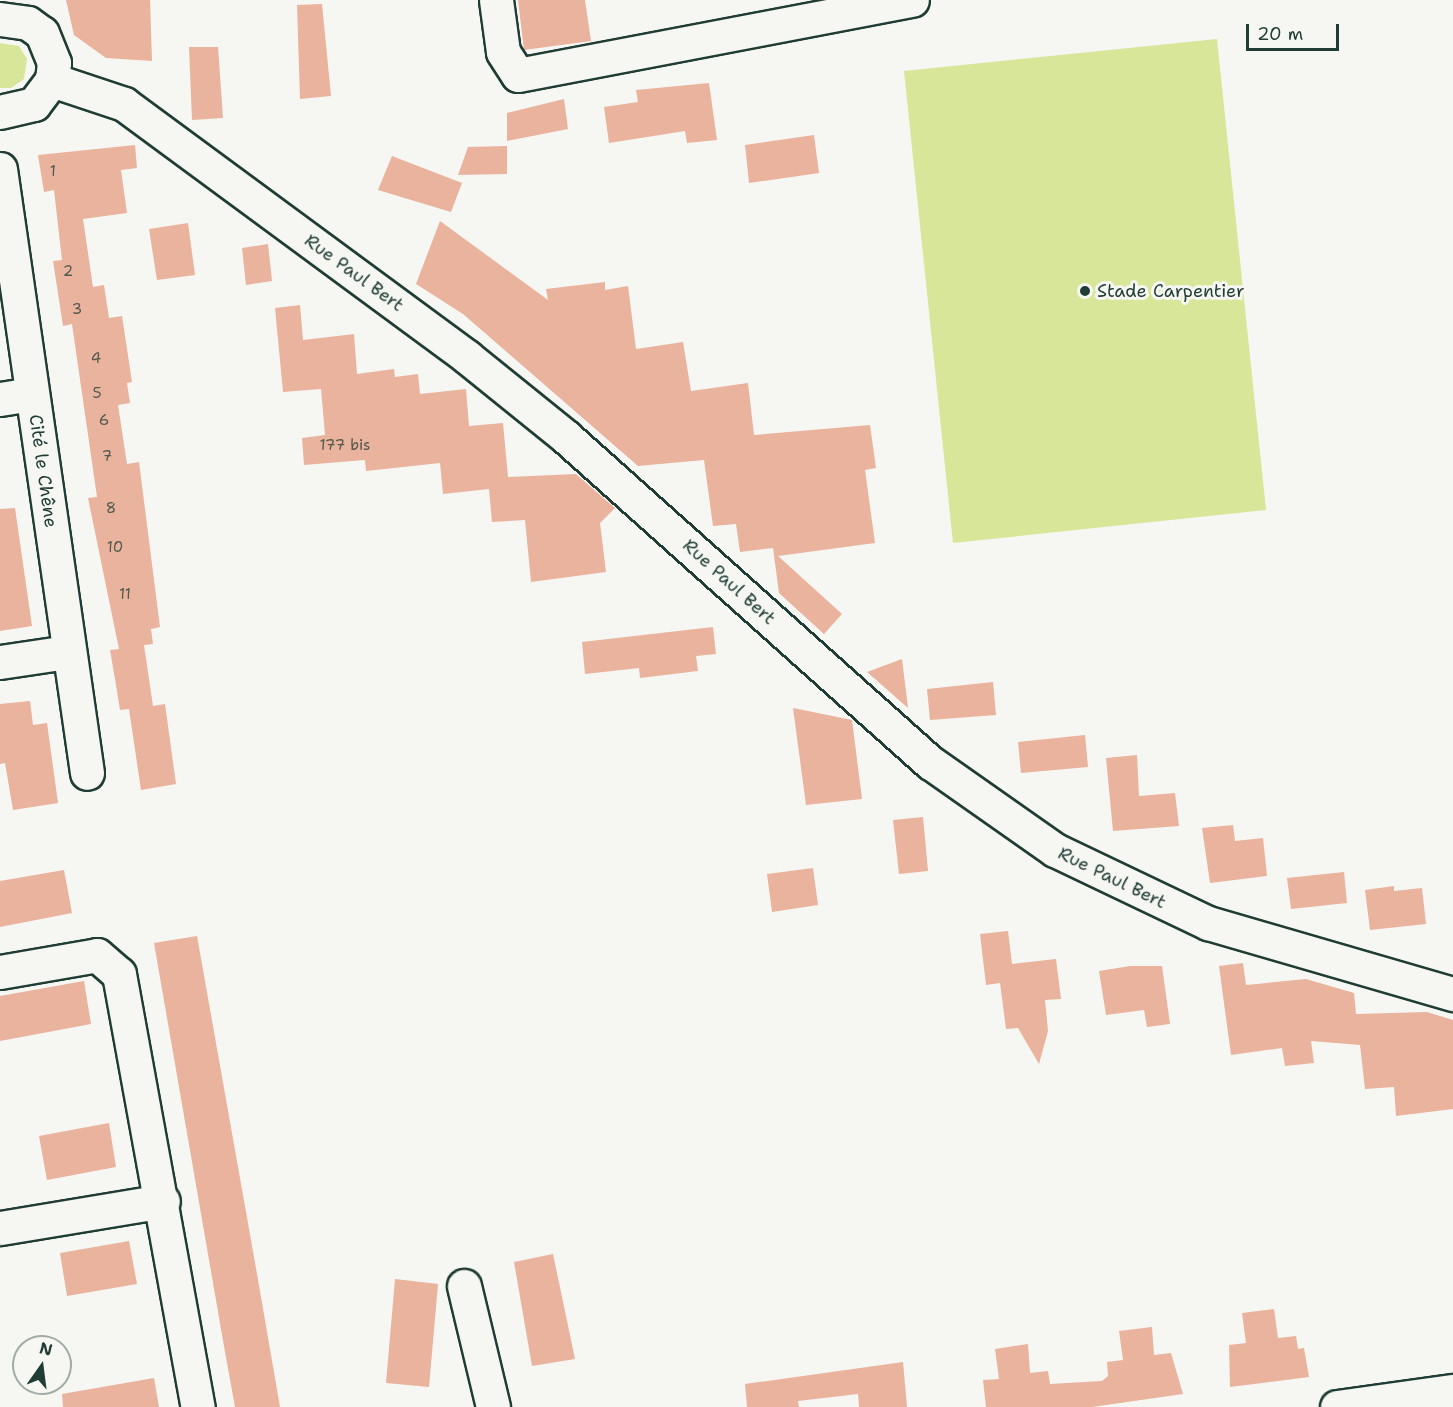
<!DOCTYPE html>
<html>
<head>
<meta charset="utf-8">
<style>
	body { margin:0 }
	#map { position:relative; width:1453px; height:1407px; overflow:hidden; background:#f6f6f2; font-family:"Shantell Sans",sans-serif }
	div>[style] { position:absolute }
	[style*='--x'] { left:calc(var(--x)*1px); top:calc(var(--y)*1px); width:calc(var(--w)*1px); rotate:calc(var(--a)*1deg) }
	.green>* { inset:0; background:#d8e699 }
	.building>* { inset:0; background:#e9b39e }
	.roads { filter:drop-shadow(2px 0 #1f3d34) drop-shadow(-2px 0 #1f3d34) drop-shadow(0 2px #1f3d34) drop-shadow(0 -2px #1f3d34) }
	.minor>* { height:33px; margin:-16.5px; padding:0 16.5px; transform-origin:16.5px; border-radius:16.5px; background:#f6f6f2 }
	.dots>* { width:16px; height:16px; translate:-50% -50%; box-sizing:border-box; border:3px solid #f6f6f2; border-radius:50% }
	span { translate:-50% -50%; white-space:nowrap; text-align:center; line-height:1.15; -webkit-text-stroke:6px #f6f6f2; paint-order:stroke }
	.number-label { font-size:15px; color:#525a4e }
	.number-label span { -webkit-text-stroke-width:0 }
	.street-label { font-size:18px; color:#1f3d34 }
	.poi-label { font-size:18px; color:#1f3d34 }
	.left { translate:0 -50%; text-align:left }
	.north { position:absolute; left:12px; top:1335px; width:60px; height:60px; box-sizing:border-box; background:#f6f6f2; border:2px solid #a0aca6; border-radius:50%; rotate:14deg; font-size:16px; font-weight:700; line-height:24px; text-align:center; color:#1f3d34 }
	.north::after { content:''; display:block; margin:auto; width:21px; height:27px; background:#1f3d34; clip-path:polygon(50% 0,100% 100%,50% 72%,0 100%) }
	.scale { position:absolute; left:1246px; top:24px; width:93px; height:27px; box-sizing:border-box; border:3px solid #1f3d34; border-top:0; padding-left:8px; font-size:18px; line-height:21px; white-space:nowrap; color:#1f3d34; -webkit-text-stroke:4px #f6f6f2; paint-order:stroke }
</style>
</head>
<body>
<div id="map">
	<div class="green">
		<div style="clip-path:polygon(1217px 39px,1266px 510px,953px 543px,904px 71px)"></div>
		<div style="clip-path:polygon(0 43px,19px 46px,27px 59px,24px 79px,11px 88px,0 88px)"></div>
	</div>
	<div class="building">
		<div style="clip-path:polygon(66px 0,150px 0,152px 61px,106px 58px,74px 35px)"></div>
		<div style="clip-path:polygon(518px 0,585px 0,591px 41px,524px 50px)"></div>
		<div style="clip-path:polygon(322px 4px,331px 96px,300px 99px,297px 5px)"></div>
		<div style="clip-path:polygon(189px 47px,218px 47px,223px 118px,192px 120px)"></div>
		<div style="clip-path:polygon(709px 83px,717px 140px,687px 143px,685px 131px,609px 143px,604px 107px,638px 102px,636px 90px)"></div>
		<div style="clip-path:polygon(564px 99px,568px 129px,507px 141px,507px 113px)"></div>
		<div style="clip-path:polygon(814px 135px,819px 173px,749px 183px,745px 145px)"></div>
		<div style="clip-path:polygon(135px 145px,137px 168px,121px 170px,127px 213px,83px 219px,93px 287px,104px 285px,109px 318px,122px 316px,132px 382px,127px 383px,130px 403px,118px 405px,127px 464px,139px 462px,160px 627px,151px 629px,153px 644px,144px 645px,153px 706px,165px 704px,176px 784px,141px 790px,129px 709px,120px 710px,115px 679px,110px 650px,119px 649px,88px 498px,97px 497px,72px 324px,63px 326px,53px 261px,62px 260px,54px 190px,44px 192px,38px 155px)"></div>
		<div style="clip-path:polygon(507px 146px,507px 174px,458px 175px,468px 147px)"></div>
		<div style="clip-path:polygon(392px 156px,462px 183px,451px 212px,378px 190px)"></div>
		<div style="clip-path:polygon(440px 221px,548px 300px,546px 289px,605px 282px,605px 290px,628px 286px,636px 349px,683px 342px,691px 391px,748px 383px,754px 435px,870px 425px,876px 468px,865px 470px,875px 543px,778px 556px,842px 614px,824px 634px,779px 593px,773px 548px,740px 552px,736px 524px,713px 526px,704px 460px,638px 466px,463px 314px,416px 284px)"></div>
		<div style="clip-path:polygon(188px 223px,195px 275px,157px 280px,149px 229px)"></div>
		<div style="clip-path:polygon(268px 244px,272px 281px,246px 285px,242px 248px)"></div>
		<div style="clip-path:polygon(300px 305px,303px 340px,354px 334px,357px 374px,394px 369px,395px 377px,418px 374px,420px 394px,466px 389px,469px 426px,503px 423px,508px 477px,576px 474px,615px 508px,600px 523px,606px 572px,531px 582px,525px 520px,492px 522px,489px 489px,443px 494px,440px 463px,366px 471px,365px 460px,304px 465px,302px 438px,325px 435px,321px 389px,283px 392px,275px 308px)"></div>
		<div style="clip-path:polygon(15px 508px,32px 626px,0 631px,0 509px)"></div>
		<div style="clip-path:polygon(713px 627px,716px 654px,696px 656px,698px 671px,640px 678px,639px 668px,585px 674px,582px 642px)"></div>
		<div style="clip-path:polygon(902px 659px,908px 708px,867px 672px)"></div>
		<div style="clip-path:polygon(993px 682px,996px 715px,930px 720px,927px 689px)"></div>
		<div style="clip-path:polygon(30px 701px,33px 725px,47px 723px,58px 803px,13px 810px,5px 763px,0 764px,0 704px)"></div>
		<div style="clip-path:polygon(793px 708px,852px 720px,862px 799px,806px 805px)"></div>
		<div style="clip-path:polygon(1085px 735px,1088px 767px,1021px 773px,1018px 742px)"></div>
		<div style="clip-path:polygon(1137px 755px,1139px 796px,1175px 793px,1179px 826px,1113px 831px,1106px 758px)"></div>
		<div style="clip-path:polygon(923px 817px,928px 871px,899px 874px,893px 820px)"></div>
		<div style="clip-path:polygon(1233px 825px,1235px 841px,1263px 838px,1267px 876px,1210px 883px,1202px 828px)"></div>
		<div style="clip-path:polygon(813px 868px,818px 905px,772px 912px,767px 874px)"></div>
		<div style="clip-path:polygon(64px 870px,72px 913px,0 927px,0 881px)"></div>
		<div style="clip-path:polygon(1344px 872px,1347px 903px,1291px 909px,1287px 878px)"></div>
		<div style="clip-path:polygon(1394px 886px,1394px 891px,1422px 888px,1426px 924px,1370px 930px,1365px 890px)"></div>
		<div style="clip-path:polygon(1008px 931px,1012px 964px,1056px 959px,1061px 999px,1045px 1000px,1048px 1031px,1039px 1064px,1018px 1028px,1006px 1029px,1000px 983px,986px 985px,980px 934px)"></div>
		<div style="clip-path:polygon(197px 936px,257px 1274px,280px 1407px,235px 1407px,225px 1352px,154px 943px)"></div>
		<div style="clip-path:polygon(1243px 963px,1246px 985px,1306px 979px,1354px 993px,1356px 1014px,1427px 1012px,1453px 1020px,1453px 1109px,1396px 1116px,1394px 1087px,1365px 1089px,1360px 1045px,1311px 1041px,1314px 1063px,1285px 1066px,1282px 1048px,1231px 1055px,1219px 966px)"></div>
		<div style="clip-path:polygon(1130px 966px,1162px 966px,1170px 1024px,1147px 1027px,1144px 1010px,1106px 1015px,1099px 971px)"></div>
		<div style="clip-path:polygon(84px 981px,91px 1024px,0 1041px,0 996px)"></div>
		<div style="clip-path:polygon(109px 1123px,116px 1167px,47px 1180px,39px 1136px)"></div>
		<div style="clip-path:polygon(129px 1241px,137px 1284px,67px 1296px,60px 1253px)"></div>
		<div style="clip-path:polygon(553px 1254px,575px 1359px,532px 1366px,514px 1262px)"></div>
		<div style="clip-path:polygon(395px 1279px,438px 1284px,429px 1387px,386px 1383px)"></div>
		<div style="clip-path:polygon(1274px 1309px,1278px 1338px,1296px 1336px,1298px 1349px,1304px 1348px,1309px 1377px,1230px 1387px,1229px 1345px,1246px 1343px,1242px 1313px)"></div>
		<div style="clip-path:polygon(1152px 1327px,1154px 1355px,1171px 1353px,1183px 1394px,1092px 1407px,986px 1407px,983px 1380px,999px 1379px,995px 1349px,1028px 1344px,1030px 1373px,1048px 1371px,1050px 1384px,1102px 1381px,1108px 1376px,1107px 1362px,1123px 1360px,1119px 1331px)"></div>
		<div style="clip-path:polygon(903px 1362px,907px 1407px,859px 1407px,858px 1394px,798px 1401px,799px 1407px,747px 1407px,745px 1384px)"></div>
		<div style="clip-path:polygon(154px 1378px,159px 1407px,63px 1407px,62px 1394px)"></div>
	</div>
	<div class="roads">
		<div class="minor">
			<div style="--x:496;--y:0;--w:52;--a:82.3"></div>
			<div style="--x:503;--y:52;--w:27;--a:57"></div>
			<div style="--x:518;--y:75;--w:401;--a:-10.8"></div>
			<div style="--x:0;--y:19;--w:28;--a:8"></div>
			<div style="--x:28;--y:23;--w:17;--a:36"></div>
			<div style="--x:42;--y:33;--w:32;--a:68"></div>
			<div style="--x:54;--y:63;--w:17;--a:97"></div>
			<div style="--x:52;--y:80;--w:30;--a:127"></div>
			<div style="--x:34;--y:104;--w:35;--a:167"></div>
			<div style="--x:52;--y:80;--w:76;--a:18.4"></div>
			<div style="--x:124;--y:104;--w:426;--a:36.4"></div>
			<div style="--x:467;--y:357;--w:127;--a:38.9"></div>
			<div style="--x:566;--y:437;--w:489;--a:41.8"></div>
			<div style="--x:931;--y:763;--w:151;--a:35.1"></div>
			<div style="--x:1055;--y:850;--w:170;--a:25.5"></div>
			<div style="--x:1208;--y:923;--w:255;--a:16.2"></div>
			<div style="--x:0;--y:169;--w:610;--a:81.8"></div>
			<div style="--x:0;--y:399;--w:32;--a:-9"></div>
			<div style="--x:0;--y:662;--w:68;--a:-8.5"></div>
			<div style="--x:0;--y:972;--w:98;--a:-9.9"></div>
			<div style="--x:97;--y:955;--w:29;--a:41"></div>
			<div style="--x:119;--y:974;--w:440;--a:79.7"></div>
			<div style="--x:0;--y:1228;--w:165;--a:-9.4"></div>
			<div style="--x:464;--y:1286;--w:124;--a:76.5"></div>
			<div style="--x:1337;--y:1407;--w:117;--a:-7.9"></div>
		</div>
	</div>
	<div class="dots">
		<div style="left:1085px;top:291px;background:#1f3d34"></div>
	</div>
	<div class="number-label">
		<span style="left:53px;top:172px">1</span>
		<span style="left:68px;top:272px">2</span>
		<span style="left:77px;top:310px">3</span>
		<span style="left:96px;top:359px">4</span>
		<span style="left:97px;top:394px">5</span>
		<span style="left:104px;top:421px">6</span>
		<span style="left:345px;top:446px">177 bis</span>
		<span style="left:107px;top:457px">7</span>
		<span style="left:111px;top:509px">8</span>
		<span style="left:115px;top:548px">10</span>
		<span style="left:125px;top:595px">11</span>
	</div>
	<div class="street-label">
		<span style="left:354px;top:273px;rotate:36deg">Rue Paul Bert</span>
		<span style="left:43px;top:471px;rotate:82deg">Cité le Chêne</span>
		<span style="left:729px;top:582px;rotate:42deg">Rue Paul Bert</span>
		<span style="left:1112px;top:878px;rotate:26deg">Rue Paul Bert</span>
	</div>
	<div class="poi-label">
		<span class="left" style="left:1097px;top:291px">Stade Carpentier</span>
	</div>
	<div class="north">N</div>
	<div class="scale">20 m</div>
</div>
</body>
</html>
